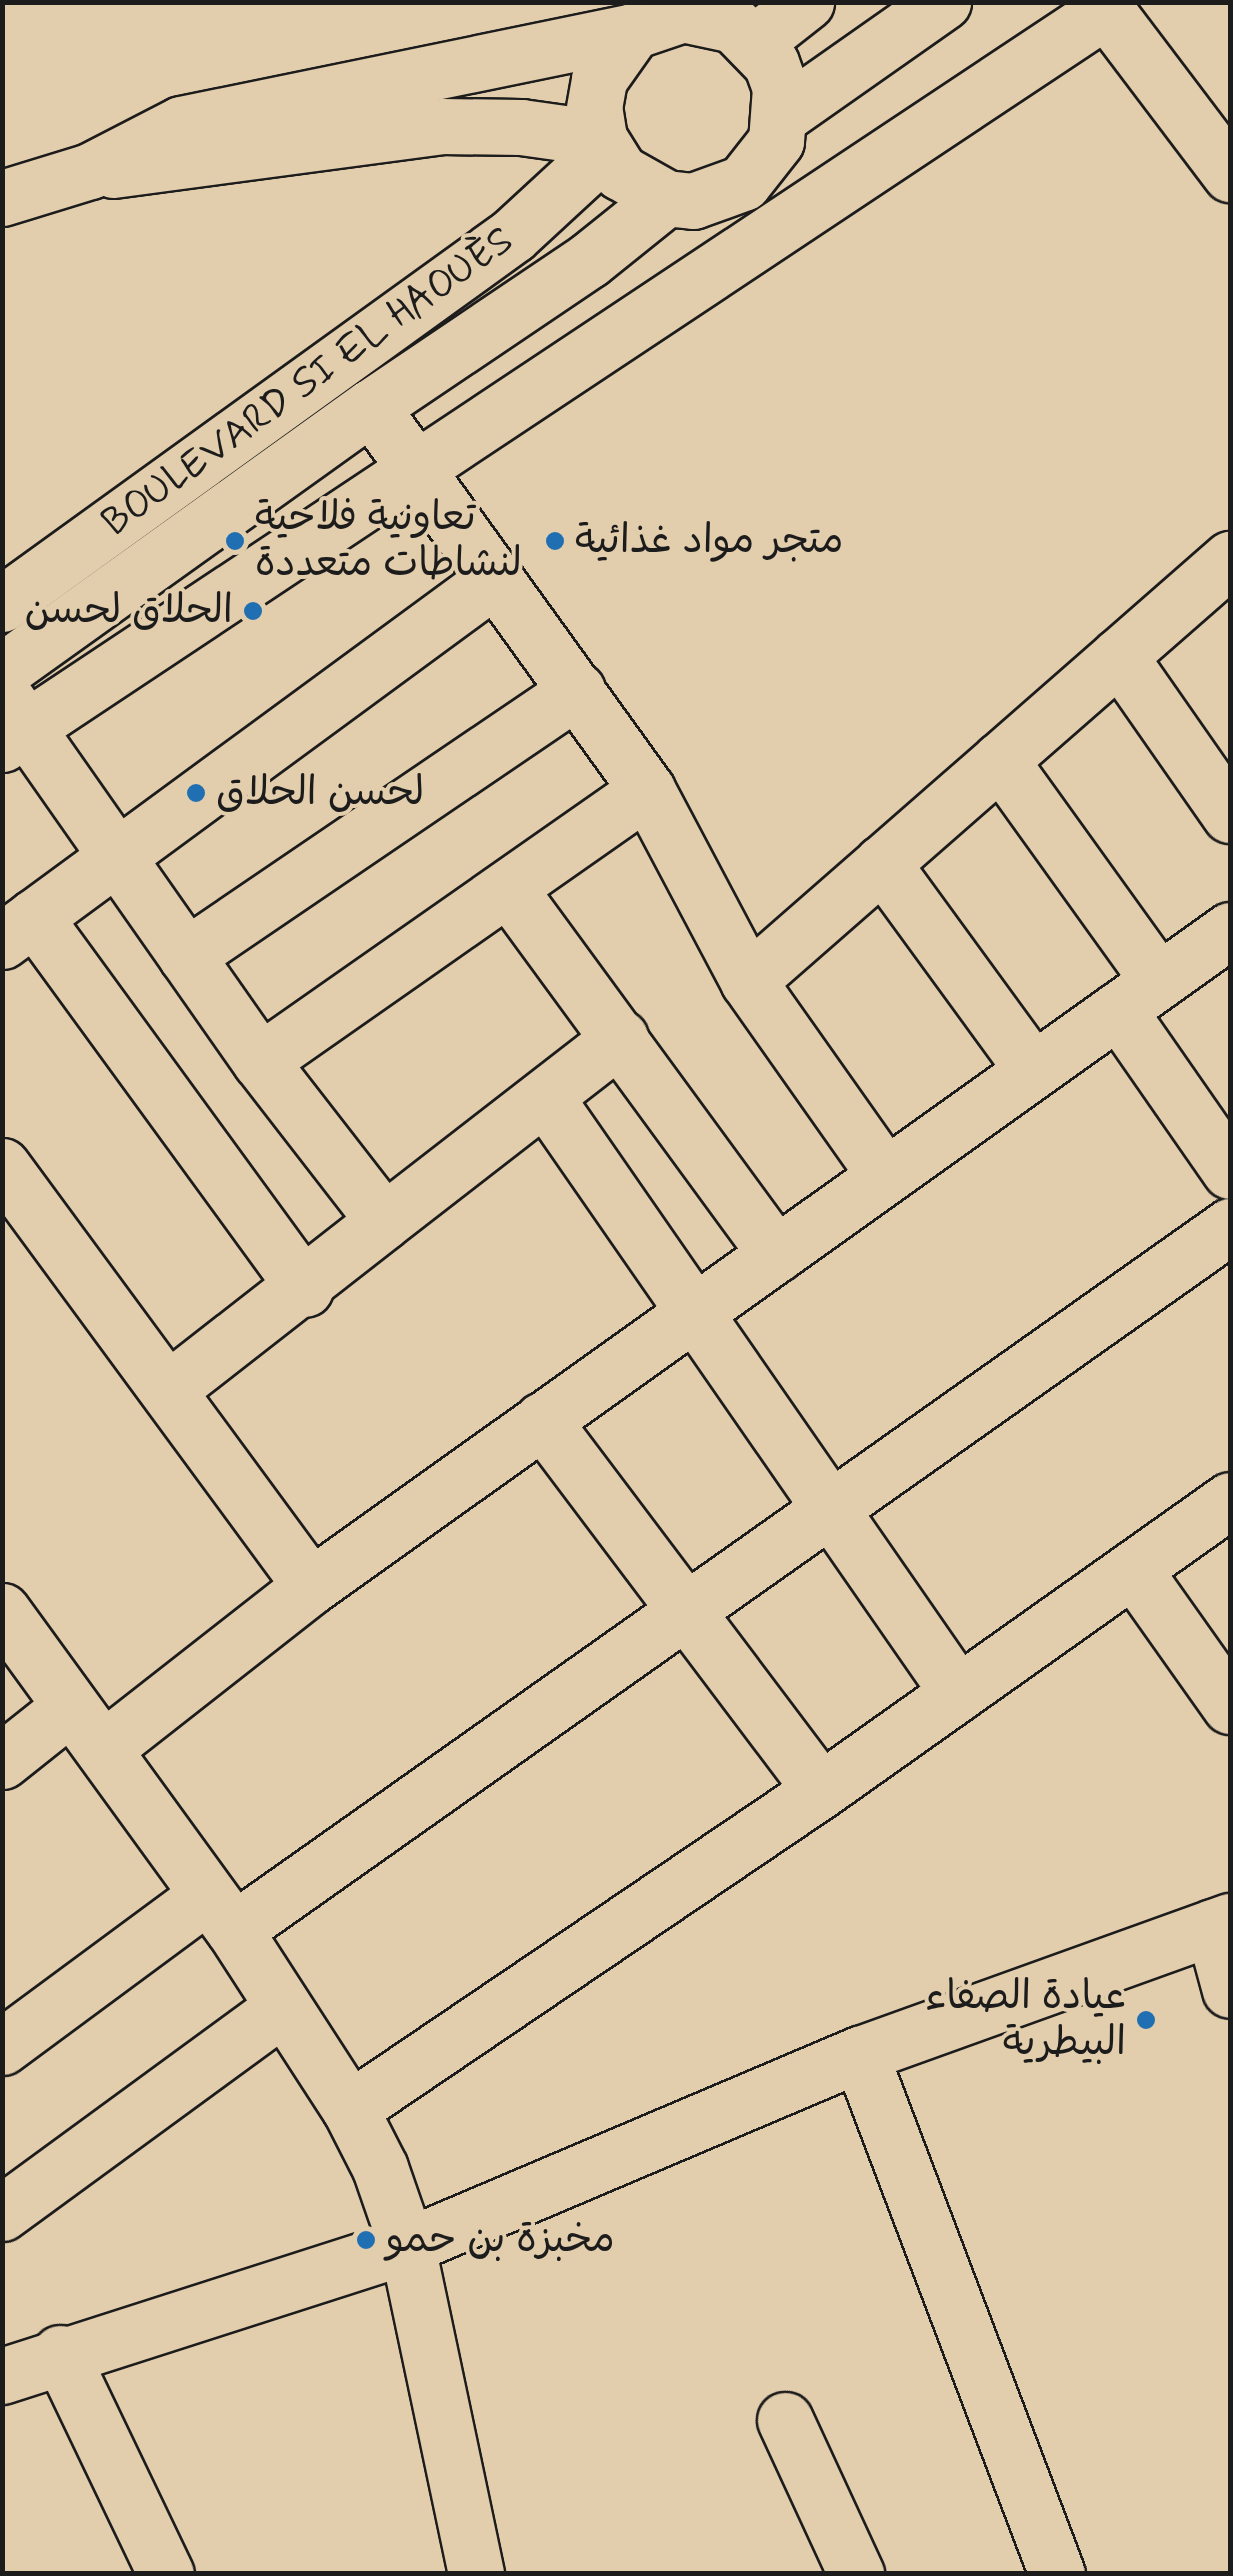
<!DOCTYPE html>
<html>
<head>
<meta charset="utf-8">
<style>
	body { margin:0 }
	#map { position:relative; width:1233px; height:2576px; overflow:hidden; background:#e2cdac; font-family:Mynerve,"Playpen Sans Arabic",sans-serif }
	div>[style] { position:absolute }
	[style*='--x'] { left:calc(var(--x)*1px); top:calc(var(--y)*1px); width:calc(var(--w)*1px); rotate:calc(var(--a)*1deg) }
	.roads { filter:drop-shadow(2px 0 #1c1c1c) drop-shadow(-2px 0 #1c1c1c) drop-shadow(0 2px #1c1c1c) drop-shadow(0 -2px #1c1c1c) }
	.minor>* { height:55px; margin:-27.5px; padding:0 27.5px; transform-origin:27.5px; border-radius:27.5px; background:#e2cdac }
	.major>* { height:55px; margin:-27.5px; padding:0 27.5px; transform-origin:27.5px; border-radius:27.5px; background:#e2cdac }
	.dots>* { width:28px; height:28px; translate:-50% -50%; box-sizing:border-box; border:5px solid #e2cdac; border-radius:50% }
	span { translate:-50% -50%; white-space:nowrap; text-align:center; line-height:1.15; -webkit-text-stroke:8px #e2cdac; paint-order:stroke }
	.street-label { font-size:40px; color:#1c1c1c }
	.poi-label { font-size:40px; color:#1c1c1c }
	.left { translate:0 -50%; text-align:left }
	.right { translate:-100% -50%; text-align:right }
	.frame { position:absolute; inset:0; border:5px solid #1c1c1c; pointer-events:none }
</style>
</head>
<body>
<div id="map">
	<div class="roads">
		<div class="minor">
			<div style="--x:1100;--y:2;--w:216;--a:52.9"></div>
			<div style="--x:371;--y:407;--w:472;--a:54.2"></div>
			<div style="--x:647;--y:790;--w:216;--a:62.1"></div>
			<div style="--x:748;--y:981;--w:237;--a:54.8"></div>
			<div style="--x:1119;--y:656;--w:194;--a:55.1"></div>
			<div style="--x:5;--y:697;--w:444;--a:55"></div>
			<div style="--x:260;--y:1061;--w:202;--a:52.2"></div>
			<div style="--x:384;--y:1221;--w:274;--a:142"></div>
			<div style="--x:2;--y:744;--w:1326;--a:-33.62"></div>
			<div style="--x:1000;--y:760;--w:272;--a:54.3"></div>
			<div style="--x:882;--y:863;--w:256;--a:53.9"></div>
			<div style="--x:508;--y:888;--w:454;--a:53.8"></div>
			<div style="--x:34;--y:917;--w:460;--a:53.9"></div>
			<div style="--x:2;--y:941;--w:608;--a:-36.3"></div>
			<div style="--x:186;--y:956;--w:473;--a:-34.2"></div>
			<div style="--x:748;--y:981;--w:641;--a:-41.2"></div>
			<div style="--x:1118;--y:1010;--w:196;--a:55.2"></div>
			<div style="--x:260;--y:1061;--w:472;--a:-35"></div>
			<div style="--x:545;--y:1097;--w:725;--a:55.28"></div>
			<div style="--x:2;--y:1166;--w:521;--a:53.66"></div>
			<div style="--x:384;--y:1221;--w:299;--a:-37.8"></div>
			<div style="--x:542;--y:1420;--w:463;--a:53"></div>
			<div style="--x:1133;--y:1569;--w:168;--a:54.7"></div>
			<div style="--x:2;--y:1611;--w:394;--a:54"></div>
			<div style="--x:234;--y:1930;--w:213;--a:57.1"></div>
			<div style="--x:350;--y:2109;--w:66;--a:63"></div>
			<div style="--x:380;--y:2168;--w:83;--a:70.9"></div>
			<div style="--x:407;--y:2246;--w:335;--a:78.1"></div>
			<div style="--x:103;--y:1749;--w:264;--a:-38.1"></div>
			<div style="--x:311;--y:1586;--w:1129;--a:-35.52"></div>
			<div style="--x:2;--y:1761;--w:87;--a:-38.5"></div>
			<div style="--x:1213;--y:1927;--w:65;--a:74.9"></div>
			<div style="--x:234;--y:1930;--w:1220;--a:-35.25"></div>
			<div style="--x:2;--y:2047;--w:254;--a:-36.5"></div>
			<div style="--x:860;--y:2054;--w:556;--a:69.25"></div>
			<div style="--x:350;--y:2109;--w:569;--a:-34.11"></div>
			<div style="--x:821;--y:1790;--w:501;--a:-35.34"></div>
			<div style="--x:2;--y:2213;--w:348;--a:-36.2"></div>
			<div style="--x:60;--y:2353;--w:245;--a:64.4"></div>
			<div style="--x:2;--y:2376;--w:425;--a:-17.8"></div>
			<div style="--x:407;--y:2246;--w:492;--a:-23"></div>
			<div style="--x:860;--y:2054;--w:393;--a:-19.8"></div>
			<div style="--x:785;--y:2420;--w:170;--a:65.2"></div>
		</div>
		<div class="major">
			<div style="--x:755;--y:42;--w:65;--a:-38.1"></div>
			<div style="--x:782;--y:115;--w:197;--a:-35.1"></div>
			<div style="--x:113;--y:170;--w:331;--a:-7.6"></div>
			<div style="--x:441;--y:126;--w:80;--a:0.7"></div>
			<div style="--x:521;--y:127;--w:79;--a:8"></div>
			<div style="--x:2;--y:198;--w:92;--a:-17.1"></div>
			<div style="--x:90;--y:171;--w:102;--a:-27.3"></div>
			<div style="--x:181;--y:124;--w:461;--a:-11.6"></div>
			<div style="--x:633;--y:31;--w:53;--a:-18.8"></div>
			<div style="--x:683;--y:14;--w:52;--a:12.2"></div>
			<div style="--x:734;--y:25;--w:53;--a:45.8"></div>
			<div style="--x:771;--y:63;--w:27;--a:70"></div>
			<div style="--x:780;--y:88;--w:53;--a:94.3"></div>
			<div style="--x:776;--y:141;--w:53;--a:128.2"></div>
			<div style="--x:743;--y:183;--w:53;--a:160.2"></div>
			<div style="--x:693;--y:201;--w:27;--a:-174"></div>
			<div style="--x:666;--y:198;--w:53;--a:-150.5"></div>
			<div style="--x:620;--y:172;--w:40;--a:-122"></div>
			<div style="--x:599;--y:138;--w:30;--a:-99"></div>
			<div style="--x:594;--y:108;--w:29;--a:-80"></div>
			<div style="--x:599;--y:79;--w:59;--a:-54.7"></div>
			<div style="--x:2;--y:604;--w:630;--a:-35.83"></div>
			<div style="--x:513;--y:235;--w:125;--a:-42.7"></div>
			<div style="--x:2;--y:671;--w:454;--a:-35.6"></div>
			<div style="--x:371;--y:407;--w:263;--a:-34"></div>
			<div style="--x:589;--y:260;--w:99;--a:-38.8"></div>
		</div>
	</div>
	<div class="dots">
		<div style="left:235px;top:541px;background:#1f6fb2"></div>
		<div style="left:555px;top:541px;background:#1f6fb2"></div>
		<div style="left:253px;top:611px;background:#1f6fb2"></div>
		<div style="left:196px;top:793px;background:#1f6fb2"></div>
		<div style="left:1146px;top:2020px;background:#1f6fb2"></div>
		<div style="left:366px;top:2240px;background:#1f6fb2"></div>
	</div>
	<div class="street-label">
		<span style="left:308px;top:382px;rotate:-36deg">BOULEVARD SI EL HAOUÈS</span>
	</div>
	<div class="poi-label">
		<span class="left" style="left:255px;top:541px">تعاونية فلاحية<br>لنشاطات متعددة</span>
		<span class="left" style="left:575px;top:541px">متجر مواد غذائية</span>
		<span class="right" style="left:233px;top:611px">الحلاق لحسن</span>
		<span class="left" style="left:216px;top:793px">لحسن الحلاق</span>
		<span class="right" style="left:1126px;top:2020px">عيادة الصفاء<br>البيطرية</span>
		<span class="left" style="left:386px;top:2240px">مخبزة بن حمو</span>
	</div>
	<div class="frame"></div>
</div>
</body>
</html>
